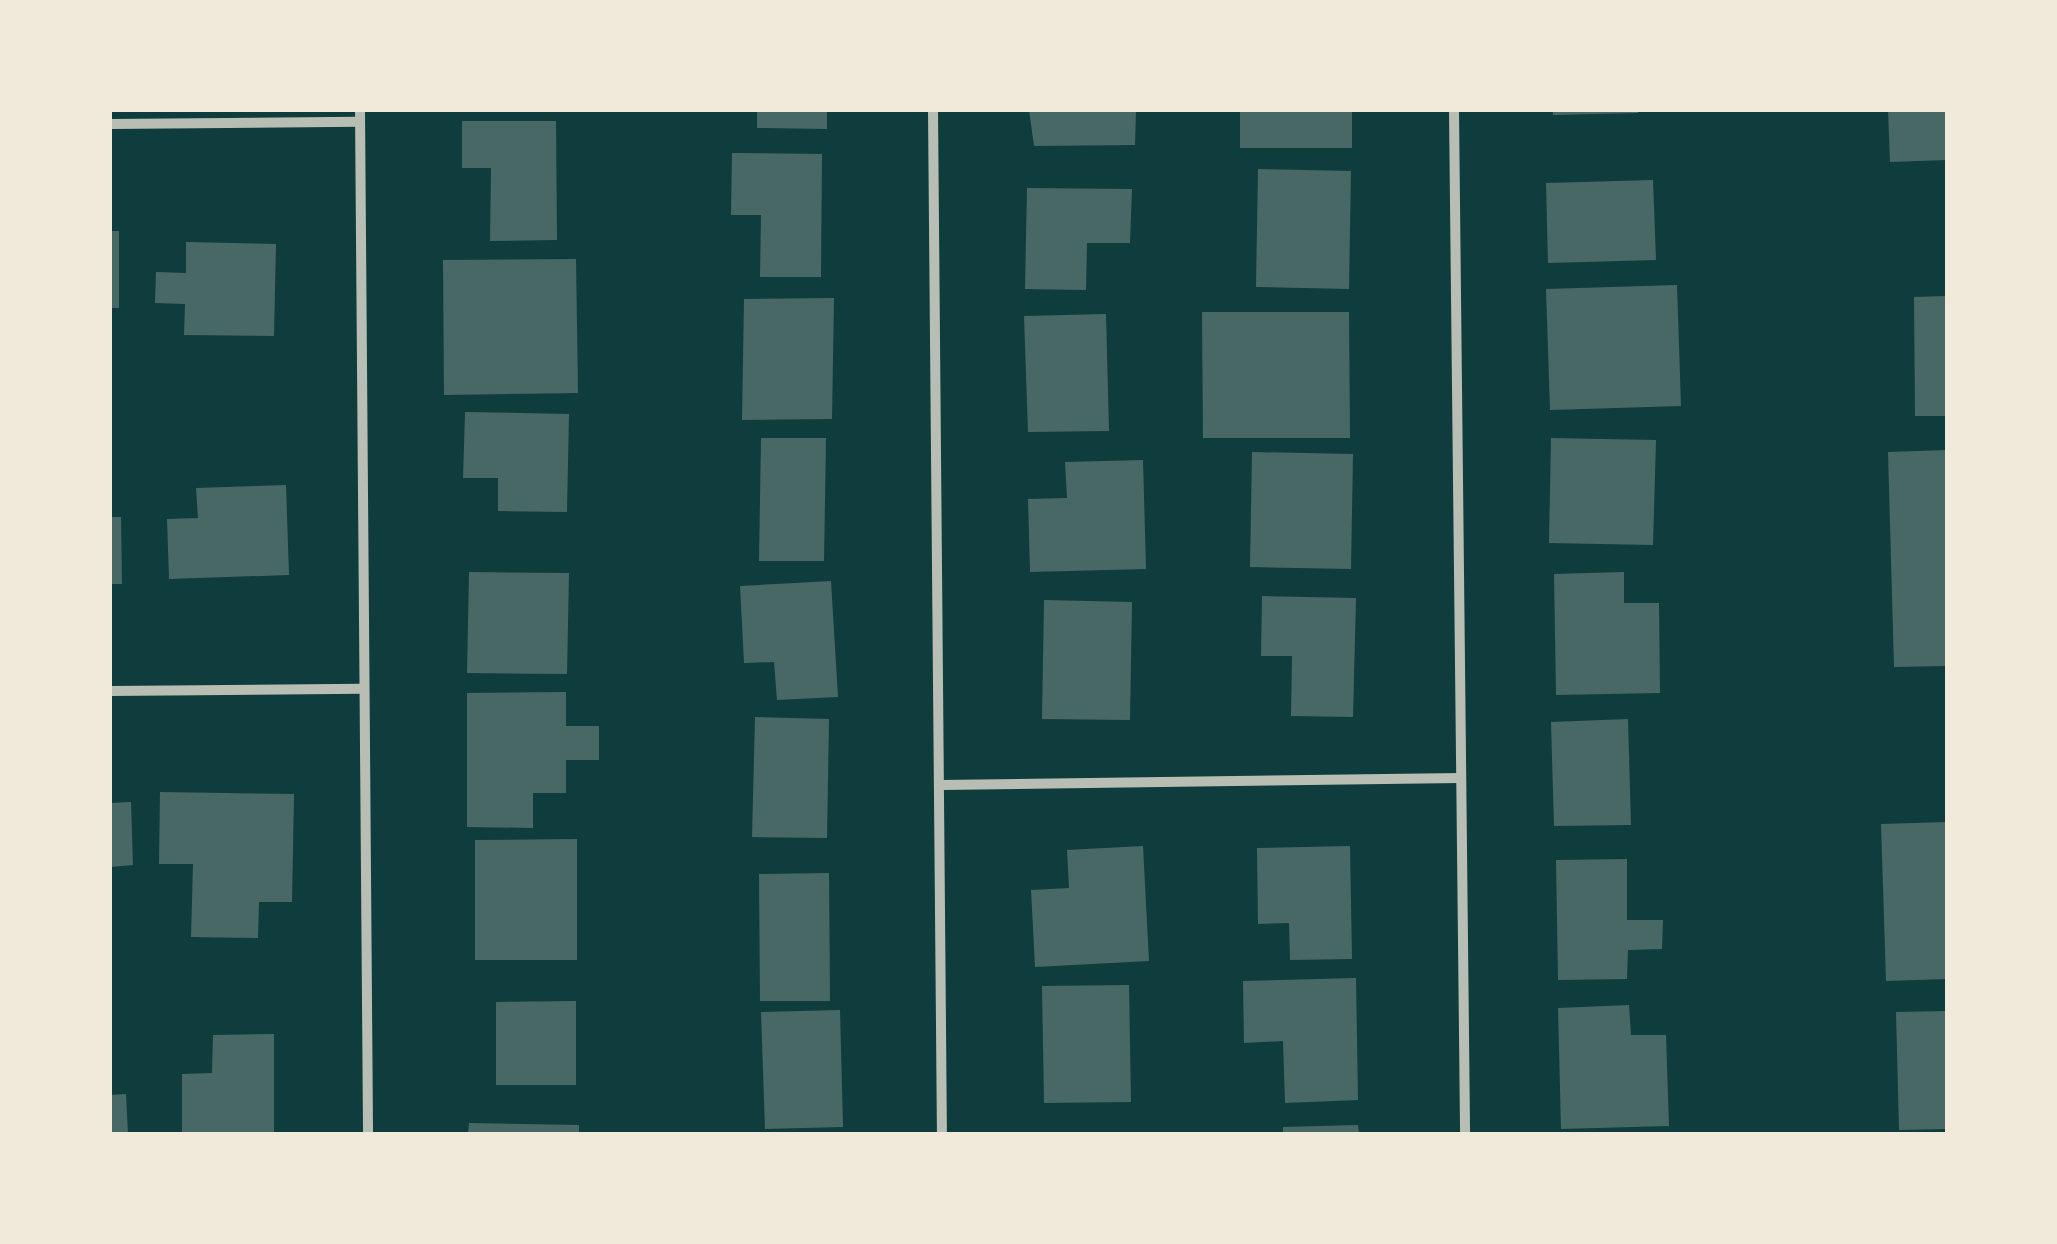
<!DOCTYPE html>
<html>
<head>
<meta charset="utf-8">
<style>
	body { margin:0 }
	#map { position:relative; width:2057px; height:1244px; overflow:hidden; background:#0f3d3e; font-family:Spectral,serif }
	div>[style] { position:absolute }
	[style*='--x'] { left:calc(var(--x)*1px); top:calc(var(--y)*1px); width:calc(var(--w)*1px); rotate:calc(var(--a)*1deg) }
	.building>* { inset:0; background:#486865 }
	.minor>* { height:10px; margin:-5px; padding:0 5px; transform-origin:5px; border-radius:5px; background:#b8beb3 }
	span { translate:-50% -50%; white-space:nowrap; text-align:center; line-height:1.15; -webkit-text-stroke:9px #f1e9da; paint-order:stroke }
	.frame { position:absolute; inset:0; border:112px solid #f1e9da; pointer-events:none }
</style>
</head>
<body>
<div id="map">
	<div class="building">
		<div style="clip-path:polygon(757px 110px,827px 110px,827px 129px,757px 128px)"></div>
		<div style="clip-path:polygon(1029px 110px,1136px 110px,1135px 145px,1034px 146px)"></div>
		<div style="clip-path:polygon(1240px 110px,1352px 110px,1352px 148px,1240px 148px)"></div>
		<div style="clip-path:polygon(1553px 110px,1638px 110px,1638px 113px,1553px 115px)"></div>
		<div style="clip-path:polygon(1888px 110px,1947px 110px,1947px 160px,1890px 162px)"></div>
		<div style="clip-path:polygon(462px 121px,556px 121px,557px 240px,490px 241px,491px 168px,462px 168px)"></div>
		<div style="clip-path:polygon(732px 153px,822px 154px,821px 277px,760px 277px,761px 215px,731px 215px)"></div>
		<div style="clip-path:polygon(1258px 169px,1351px 171px,1349px 289px,1256px 287px)"></div>
		<div style="clip-path:polygon(1653px 180px,1656px 260px,1548px 263px,1546px 183px)"></div>
		<div style="clip-path:polygon(1027px 188px,1132px 189px,1130px 243px,1087px 243px,1086px 290px,1025px 289px)"></div>
		<div style="clip-path:polygon(110px 231px,119px 231px,119px 308px,110px 308px)"></div>
		<div style="clip-path:polygon(186px 242px,276px 244px,274px 336px,184px 335px,185px 304px,155px 303px,156px 272px,186px 273px)"></div>
		<div style="clip-path:polygon(576px 259px,578px 393px,444px 395px,443px 260px)"></div>
		<div style="clip-path:polygon(1677px 285px,1681px 406px,1550px 410px,1546px 289px)"></div>
		<div style="clip-path:polygon(1947px 296px,1947px 416px,1915px 416px,1914px 297px)"></div>
		<div style="clip-path:polygon(834px 298px,832px 419px,742px 420px,744px 299px)"></div>
		<div style="clip-path:polygon(1202px 312px,1349px 312px,1350px 438px,1203px 438px)"></div>
		<div style="clip-path:polygon(1106px 314px,1109px 431px,1028px 432px,1024px 316px)"></div>
		<div style="clip-path:polygon(465px 412px,569px 414px,567px 512px,498px 511px,498px 478px,463px 478px)"></div>
		<div style="clip-path:polygon(761px 438px,826px 438px,824px 561px,759px 561px)"></div>
		<div style="clip-path:polygon(1551px 438px,1656px 440px,1653px 545px,1549px 543px)"></div>
		<div style="clip-path:polygon(1947px 450px,1947px 666px,1894px 667px,1888px 452px)"></div>
		<div style="clip-path:polygon(1252px 452px,1353px 454px,1351px 569px,1250px 567px)"></div>
		<div style="clip-path:polygon(1143px 460px,1146px 569px,1030px 572px,1028px 499px,1067px 498px,1065px 462px)"></div>
		<div style="clip-path:polygon(286px 485px,289px 575px,169px 579px,167px 519px,198px 518px,196px 488px)"></div>
		<div style="clip-path:polygon(110px 517px,121px 517px,122px 584px,110px 584px)"></div>
		<div style="clip-path:polygon(469px 572px,569px 573px,567px 674px,467px 673px)"></div>
		<div style="clip-path:polygon(1624px 572px,1624px 603px,1659px 603px,1660px 693px,1556px 695px,1554px 574px)"></div>
		<div style="clip-path:polygon(831px 581px,838px 697px,777px 700px,774px 662px,744px 663px,740px 586px)"></div>
		<div style="clip-path:polygon(1262px 596px,1356px 598px,1353px 717px,1291px 716px,1292px 656px,1261px 656px)"></div>
		<div style="clip-path:polygon(1044px 600px,1132px 602px,1130px 720px,1042px 719px)"></div>
		<div style="clip-path:polygon(566px 692px,566px 726px,599px 726px,599px 760px,566px 760px,566px 793px,533px 793px,533px 828px,467px 827px,467px 693px)"></div>
		<div style="clip-path:polygon(755px 717px,829px 719px,827px 838px,752px 837px)"></div>
		<div style="clip-path:polygon(1628px 719px,1631px 825px,1554px 826px,1551px 722px)"></div>
		<div style="clip-path:polygon(160px 792px,294px 794px,292px 902px,259px 902px,258px 938px,191px 937px,193px 864px,159px 864px)"></div>
		<div style="clip-path:polygon(131px 802px,133px 865px,110px 867px,110px 803px)"></div>
		<div style="clip-path:polygon(1947px 822px,1947px 979px,1886px 981px,1881px 824px)"></div>
		<div style="clip-path:polygon(577px 839px,577px 960px,475px 960px,475px 840px)"></div>
		<div style="clip-path:polygon(1143px 846px,1149px 961px,1035px 967px,1031px 890px,1069px 888px,1067px 850px)"></div>
		<div style="clip-path:polygon(1350px 846px,1352px 959px,1290px 960px,1289px 923px,1258px 924px,1257px 848px)"></div>
		<div style="clip-path:polygon(1627px 859px,1627px 920px,1663px 920px,1662px 949px,1628px 950px,1627px 979px,1558px 980px,1556px 860px)"></div>
		<div style="clip-path:polygon(829px 873px,830px 1001px,760px 1001px,759px 874px)"></div>
		<div style="clip-path:polygon(1356px 978px,1358px 1100px,1285px 1103px,1283px 1041px,1244px 1043px,1243px 981px)"></div>
		<div style="clip-path:polygon(1129px 985px,1131px 1102px,1044px 1103px,1042px 986px)"></div>
		<div style="clip-path:polygon(576px 1001px,576px 1085px,496px 1085px,496px 1002px)"></div>
		<div style="clip-path:polygon(1629px 1005px,1631px 1035px,1666px 1035px,1669px 1126px,1561px 1129px,1558px 1008px)"></div>
		<div style="clip-path:polygon(840px 1010px,843px 1127px,765px 1129px,761px 1012px)"></div>
		<div style="clip-path:polygon(1947px 1011px,1947px 1129px,1899px 1130px,1896px 1012px)"></div>
		<div style="clip-path:polygon(274px 1034px,274px 1134px,182px 1134px,182px 1074px,212px 1073px,213px 1035px)"></div>
		<div style="clip-path:polygon(126px 1094px,128px 1134px,110px 1134px,110px 1095px)"></div>
		<div style="clip-path:polygon(469px 1123px,579px 1125px,579px 1134px,468px 1134px)"></div>
		<div style="clip-path:polygon(1358px 1125px,1359px 1134px,1283px 1134px,1283px 1127px)"></div>
	</div>
	<div class="minor">
		<div style="--x:360;--y:110;--w:1024;--a:89.55"></div>
		<div style="--x:933;--y:110;--w:1024;--a:89.5"></div>
		<div style="--x:1454;--y:110;--w:1024;--a:89.38"></div>
		<div style="--x:110;--y:124;--w:249;--a:-0.5"></div>
		<div style="--x:110;--y:691;--w:253;--a:-0.5"></div>
		<div style="--x:940;--y:785;--w:521;--a:-0.77"></div>
	</div>
	<div class="frame"></div>
</div>
</body>
</html>
